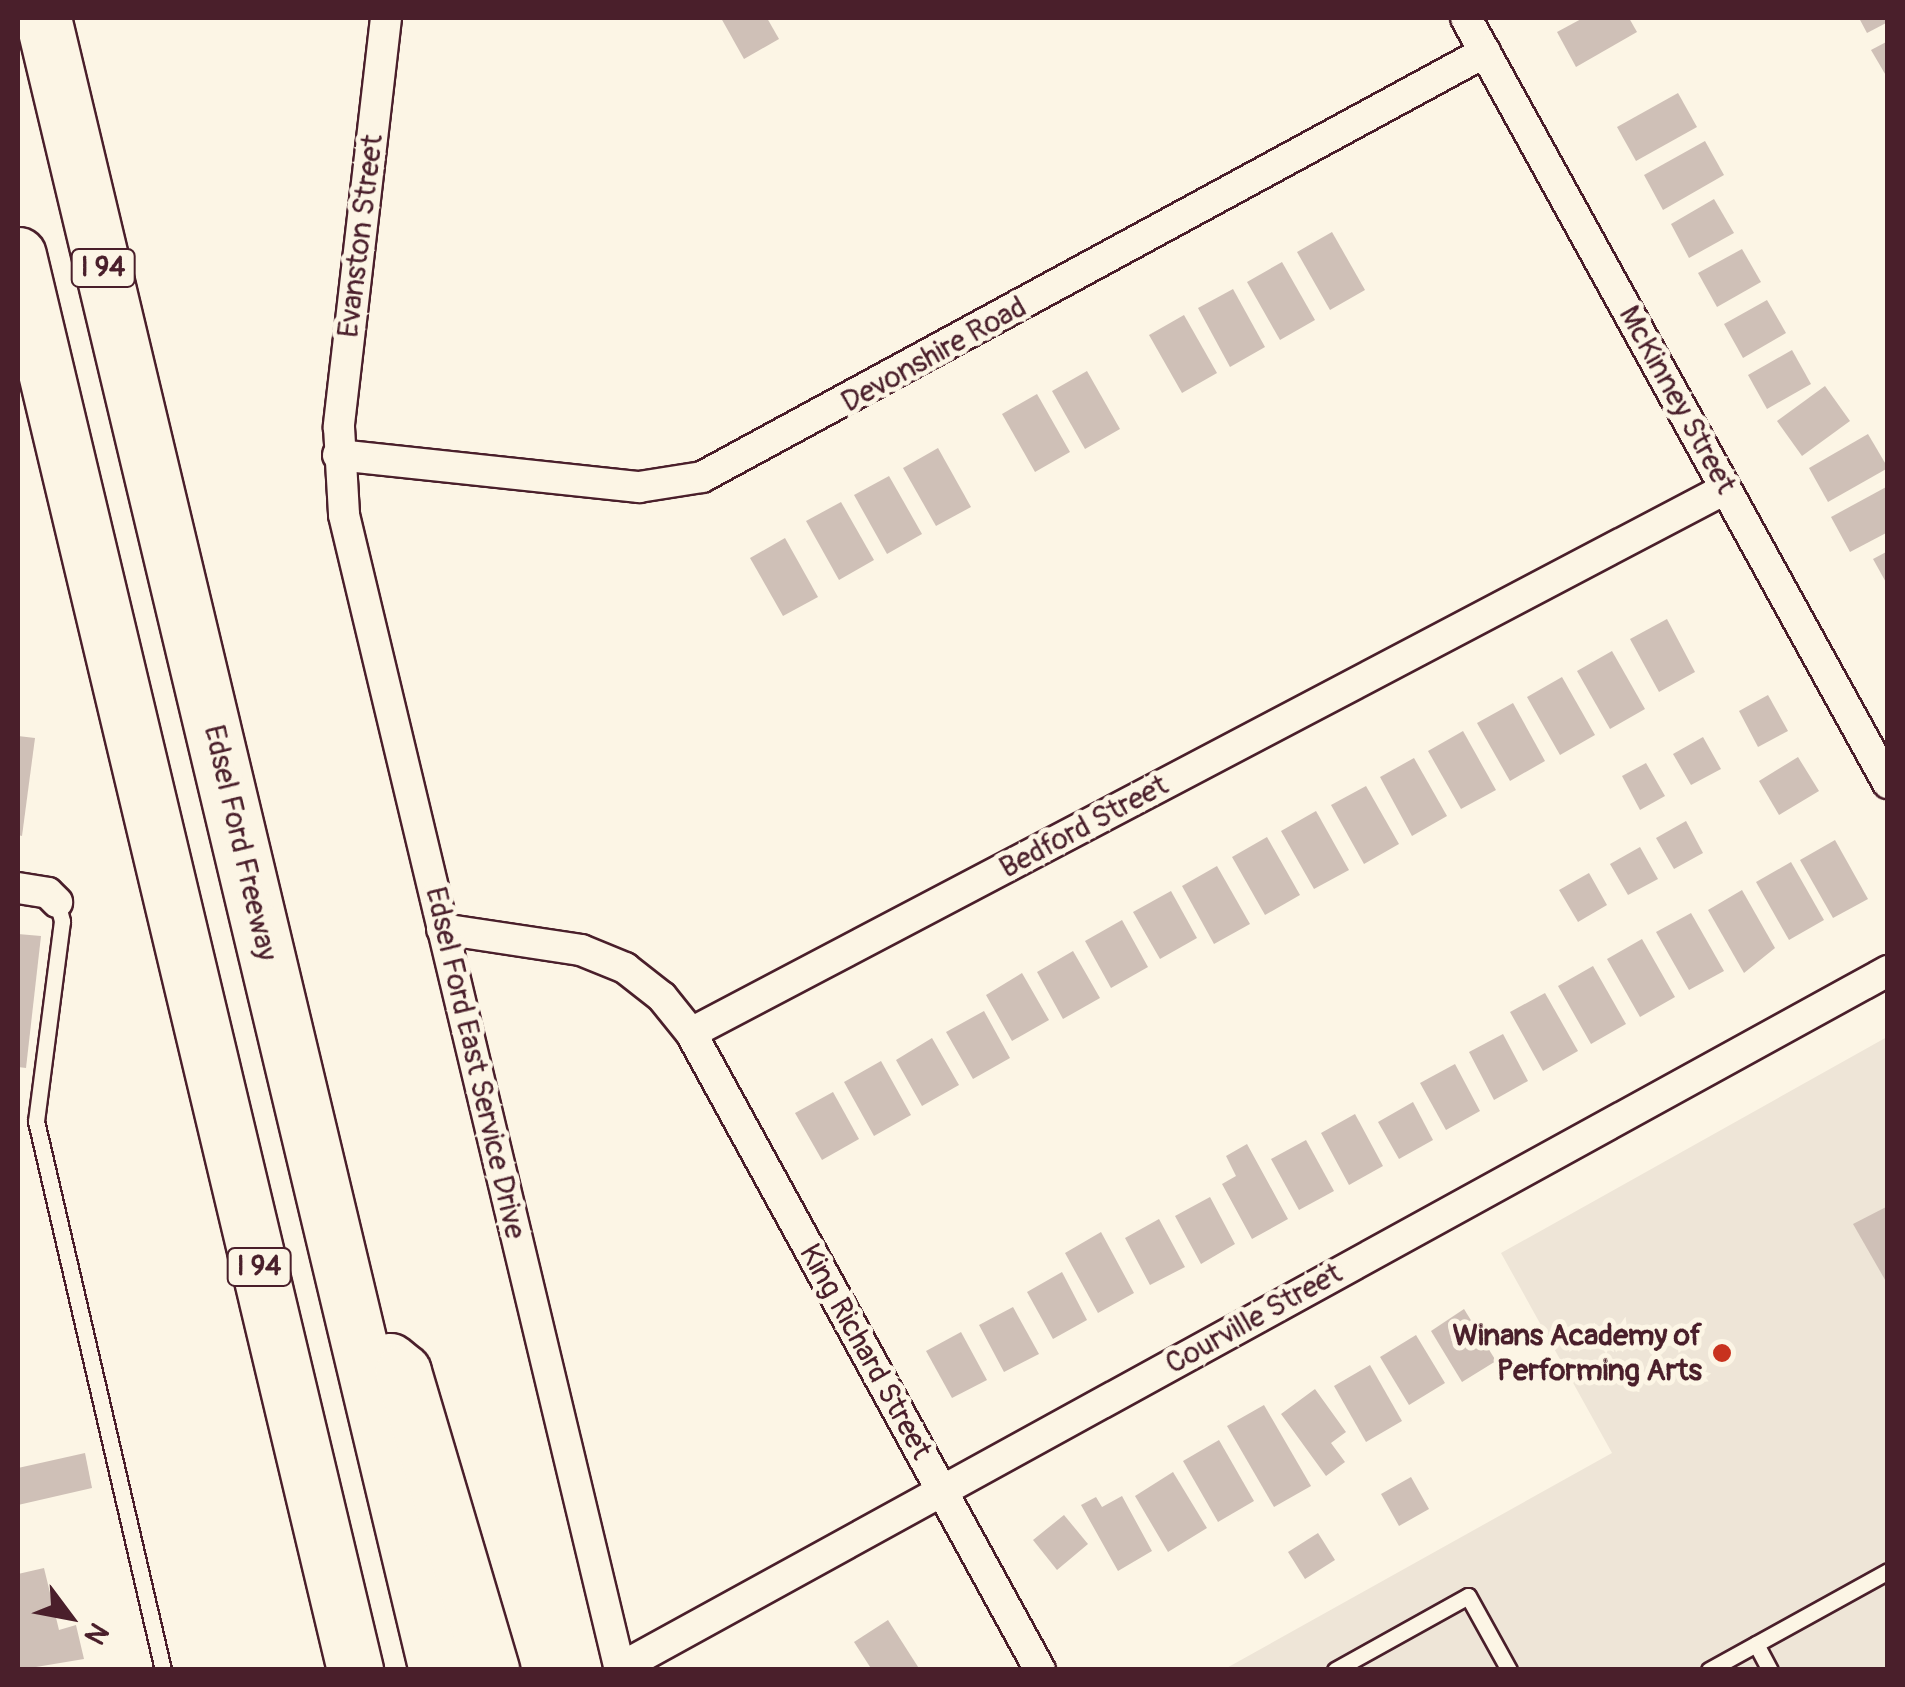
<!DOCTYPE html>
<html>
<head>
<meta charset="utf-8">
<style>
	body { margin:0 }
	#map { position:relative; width:1905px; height:1687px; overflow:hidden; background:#fcf5e5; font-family:Pangolin,sans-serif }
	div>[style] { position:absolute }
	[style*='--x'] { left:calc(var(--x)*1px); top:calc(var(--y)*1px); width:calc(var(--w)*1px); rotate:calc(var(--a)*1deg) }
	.built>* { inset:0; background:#eee5d7 }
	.building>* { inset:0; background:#cfc0b7 }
	.roads { filter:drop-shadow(2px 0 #4a1f2b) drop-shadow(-2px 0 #4a1f2b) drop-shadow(0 2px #4a1f2b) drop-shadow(0 -2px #4a1f2b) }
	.lane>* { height:15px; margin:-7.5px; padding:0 7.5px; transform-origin:7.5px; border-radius:7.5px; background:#fcf5e5 }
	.street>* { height:30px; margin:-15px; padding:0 15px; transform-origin:15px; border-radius:15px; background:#fcf5e5 }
	.highway>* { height:55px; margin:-27.5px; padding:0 27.5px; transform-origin:27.5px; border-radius:27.5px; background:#fcf5e5 }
	.dots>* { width:28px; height:28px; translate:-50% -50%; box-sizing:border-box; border:5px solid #fcf5e5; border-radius:50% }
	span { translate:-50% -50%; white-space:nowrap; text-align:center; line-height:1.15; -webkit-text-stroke:10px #fcf5e5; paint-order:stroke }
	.shield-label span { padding:2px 8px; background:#fcf5e5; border:2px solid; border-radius:8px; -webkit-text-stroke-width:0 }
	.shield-label { font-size:28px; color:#4a1f2b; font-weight:700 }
	.street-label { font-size:30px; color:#4a1f2b }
	.poi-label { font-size:30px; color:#4a1f2b; font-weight:700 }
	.right { translate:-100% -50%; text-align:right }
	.frame { position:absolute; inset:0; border:20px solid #4a1f2b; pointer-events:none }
	.north { position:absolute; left:20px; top:1567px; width:100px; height:100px; -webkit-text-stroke:8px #fcf5e5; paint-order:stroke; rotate:122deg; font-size:28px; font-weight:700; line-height:40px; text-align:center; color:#4a1f2b }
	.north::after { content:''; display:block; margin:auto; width:35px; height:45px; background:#4a1f2b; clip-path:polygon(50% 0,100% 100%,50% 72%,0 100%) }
</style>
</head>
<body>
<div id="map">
	<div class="built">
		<div style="clip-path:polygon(1887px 1037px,1887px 1669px,1223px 1670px,1612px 1453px,1501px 1253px)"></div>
	</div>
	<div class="building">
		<div style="clip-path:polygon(721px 18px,767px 18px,779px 39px,744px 59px)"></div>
		<div style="clip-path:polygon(1583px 18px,1629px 18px,1637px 32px,1576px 67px,1557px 32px)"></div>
		<div style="clip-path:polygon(1859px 18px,1888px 18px,1888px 22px,1867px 33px)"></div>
		<div style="clip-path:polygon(1888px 41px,1888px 79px,1871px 50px)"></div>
		<div style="clip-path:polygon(1678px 93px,1697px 127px,1636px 161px,1617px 127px)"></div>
		<div style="clip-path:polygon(1705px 141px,1724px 175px,1663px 210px,1644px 175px)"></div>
		<div style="clip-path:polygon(1714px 199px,1734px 233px,1689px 258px,1671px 224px)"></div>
		<div style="clip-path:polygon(1332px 232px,1365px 290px,1330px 310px,1297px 252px)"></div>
		<div style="clip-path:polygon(1742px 249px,1761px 282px,1717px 307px,1698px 273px)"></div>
		<div style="clip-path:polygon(1282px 262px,1315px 320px,1280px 340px,1247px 282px)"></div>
		<div style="clip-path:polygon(1233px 289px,1265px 347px,1230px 367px,1198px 308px)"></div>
		<div style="clip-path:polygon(1767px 300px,1786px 333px,1743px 358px,1724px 324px)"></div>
		<div style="clip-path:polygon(1184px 315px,1217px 373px,1182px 393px,1149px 335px)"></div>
		<div style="clip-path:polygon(1792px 350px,1811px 384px,1767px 409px,1748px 375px)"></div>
		<div style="clip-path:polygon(1087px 371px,1120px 429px,1085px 449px,1052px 391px)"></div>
		<div style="clip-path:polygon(1825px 386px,1850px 421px,1802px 456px,1777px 421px)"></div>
		<div style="clip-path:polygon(1037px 394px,1070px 452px,1035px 472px,1002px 414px)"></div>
		<div style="clip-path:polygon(1868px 434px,1888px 468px,1828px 502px,1809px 468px)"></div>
		<div style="clip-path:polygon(938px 448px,971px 507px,936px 526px,903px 468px)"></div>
		<div style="clip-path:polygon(889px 476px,922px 534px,887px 554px,854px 495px)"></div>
		<div style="clip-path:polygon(1888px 486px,1888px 532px,1850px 552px,1831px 517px)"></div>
		<div style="clip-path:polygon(841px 502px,874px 560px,839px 580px,806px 521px)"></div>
		<div style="clip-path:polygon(785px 538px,818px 597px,783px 616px,750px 558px)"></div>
		<div style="clip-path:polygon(1888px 551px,1888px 586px,1873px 559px)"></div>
		<div style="clip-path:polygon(1667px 619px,1695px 672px,1659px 692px,1630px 639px)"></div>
		<div style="clip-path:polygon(1612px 651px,1645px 709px,1610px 729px,1577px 671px)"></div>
		<div style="clip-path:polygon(1562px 677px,1595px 735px,1560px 755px,1527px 697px)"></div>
		<div style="clip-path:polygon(1768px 695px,1788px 731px,1758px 747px,1739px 711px)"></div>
		<div style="clip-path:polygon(1513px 703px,1545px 761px,1510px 781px,1477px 723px)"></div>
		<div style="clip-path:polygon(1463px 731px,1496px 790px,1461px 809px,1428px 751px)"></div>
		<div style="clip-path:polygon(18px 736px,35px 738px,22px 836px,18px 835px)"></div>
		<div style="clip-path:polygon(1703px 737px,1721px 769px,1691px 785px,1673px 754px)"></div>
		<div style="clip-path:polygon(1798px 757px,1819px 791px,1779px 815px,1759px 781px)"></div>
		<div style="clip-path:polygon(1414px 758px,1447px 816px,1412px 836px,1380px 777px)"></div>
		<div style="clip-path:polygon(1646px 763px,1665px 796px,1640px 810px,1622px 776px)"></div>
		<div style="clip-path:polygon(1366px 786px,1399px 844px,1364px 864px,1331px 805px)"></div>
		<div style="clip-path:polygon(1316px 811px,1349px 870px,1314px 889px,1281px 831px)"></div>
		<div style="clip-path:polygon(1686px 821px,1703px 853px,1674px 869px,1656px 838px)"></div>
		<div style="clip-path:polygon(1267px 837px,1300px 895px,1265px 915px,1232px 857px)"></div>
		<div style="clip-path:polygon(1835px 840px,1868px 899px,1833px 918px,1800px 860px)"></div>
		<div style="clip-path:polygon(1640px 847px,1658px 879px,1628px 895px,1610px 864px)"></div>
		<div style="clip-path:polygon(1791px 862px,1824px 920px,1789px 940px,1756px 882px)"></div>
		<div style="clip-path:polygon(1217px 866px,1250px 924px,1214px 944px,1182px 886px)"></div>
		<div style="clip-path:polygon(1589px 873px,1607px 905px,1578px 922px,1559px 890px)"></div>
		<div style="clip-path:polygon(1742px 890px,1775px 948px,1744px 973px,1708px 910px)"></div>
		<div style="clip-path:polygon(1171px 891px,1197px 938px,1160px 959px,1133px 912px)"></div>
		<div style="clip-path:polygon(1691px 913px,1724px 971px,1689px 990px,1656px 932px)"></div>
		<div style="clip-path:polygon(1122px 920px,1148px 967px,1111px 988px,1085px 941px)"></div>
		<div style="clip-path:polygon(18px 934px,41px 936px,26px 1068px,18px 1067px)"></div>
		<div style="clip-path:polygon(1642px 939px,1675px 997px,1640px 1017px,1607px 959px)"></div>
		<div style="clip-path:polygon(1073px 951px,1100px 998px,1063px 1019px,1037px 972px)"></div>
		<div style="clip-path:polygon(1593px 966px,1626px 1024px,1591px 1044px,1558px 986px)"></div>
		<div style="clip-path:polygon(1022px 973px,1049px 1020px,1012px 1041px,986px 995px)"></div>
		<div style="clip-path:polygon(1545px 993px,1578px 1051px,1543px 1071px,1510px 1012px)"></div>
		<div style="clip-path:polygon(984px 1011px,1010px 1058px,973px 1079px,946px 1032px)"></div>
		<div style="clip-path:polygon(1503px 1034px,1528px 1081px,1494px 1100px,1469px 1052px)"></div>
		<div style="clip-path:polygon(932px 1038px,959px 1085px,922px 1106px,896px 1060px)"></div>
		<div style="clip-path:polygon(881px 1061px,911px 1115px,874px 1136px,844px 1082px)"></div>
		<div style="clip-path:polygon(1455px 1064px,1480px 1111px,1446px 1130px,1420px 1083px)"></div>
		<div style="clip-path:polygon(833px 1092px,859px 1139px,822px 1160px,795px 1113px)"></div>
		<div style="clip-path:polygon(1413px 1102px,1433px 1140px,1399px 1159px,1378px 1122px)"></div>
		<div style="clip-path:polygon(1355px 1114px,1383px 1166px,1349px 1185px,1321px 1133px)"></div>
		<div style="clip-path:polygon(1306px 1140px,1334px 1191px,1299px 1210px,1271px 1159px)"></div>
		<div style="clip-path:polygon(1247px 1144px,1288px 1219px,1252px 1239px,1222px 1184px,1236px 1176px,1226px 1156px)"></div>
		<div style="clip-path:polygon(1210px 1197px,1235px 1244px,1201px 1264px,1175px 1216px)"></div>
		<div style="clip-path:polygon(1888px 1206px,1888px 1285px,1853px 1224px)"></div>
		<div style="clip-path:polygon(1159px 1219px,1185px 1267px,1150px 1285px,1125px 1238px)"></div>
		<div style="clip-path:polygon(1101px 1232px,1134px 1293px,1098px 1313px,1065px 1253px)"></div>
		<div style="clip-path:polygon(1062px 1272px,1087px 1320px,1053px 1339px,1027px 1292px)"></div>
		<div style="clip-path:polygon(1013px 1307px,1039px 1354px,1004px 1372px,979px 1325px)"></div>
		<div style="clip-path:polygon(1464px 1309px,1496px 1361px,1462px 1382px,1431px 1331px)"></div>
		<div style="clip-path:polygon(961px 1332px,987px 1380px,952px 1398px,926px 1351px)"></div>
		<div style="clip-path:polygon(1416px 1335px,1445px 1383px,1409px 1405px,1380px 1357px)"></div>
		<div style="clip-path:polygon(1370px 1365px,1402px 1421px,1366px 1442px,1334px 1386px)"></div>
		<div style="clip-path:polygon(1315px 1389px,1346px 1432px,1331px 1443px,1345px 1462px,1326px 1476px,1281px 1414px)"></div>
		<div style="clip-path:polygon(1264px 1405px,1311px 1486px,1274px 1507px,1227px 1426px)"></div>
		<div style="clip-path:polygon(1219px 1440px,1254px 1501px,1218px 1522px,1183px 1461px)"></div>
		<div style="clip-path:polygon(85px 1453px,92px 1488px,18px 1505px,18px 1468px)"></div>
		<div style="clip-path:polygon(1173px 1472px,1207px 1528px,1168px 1552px,1135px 1496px)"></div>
		<div style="clip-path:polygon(1411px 1477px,1429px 1509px,1399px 1526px,1381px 1494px)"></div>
		<div style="clip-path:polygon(1122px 1496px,1152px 1551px,1118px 1571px,1081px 1505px,1096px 1497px,1102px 1507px)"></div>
		<div style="clip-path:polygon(1064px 1515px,1088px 1544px,1057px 1570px,1033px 1540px)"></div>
		<div style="clip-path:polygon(1318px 1533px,1335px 1560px,1305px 1579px,1288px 1552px)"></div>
		<div style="clip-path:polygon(44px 1568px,59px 1630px,76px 1625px,84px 1659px,18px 1670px,18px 1574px)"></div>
		<div style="clip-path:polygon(888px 1620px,920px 1670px,872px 1670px,854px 1642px)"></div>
	</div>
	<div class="roads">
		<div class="lane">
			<div style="--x:57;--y:902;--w:20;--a:75"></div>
			<div style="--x:62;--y:921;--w:202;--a:97.4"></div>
			<div style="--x:36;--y:1121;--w:563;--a:76.97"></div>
			<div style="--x:1756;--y:1644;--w:30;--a:62"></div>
			<div style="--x:1335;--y:1670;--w:152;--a:-29.1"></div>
			<div style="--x:1468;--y:1596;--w:85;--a:61"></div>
			<div style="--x:1709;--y:1670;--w:205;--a:-28.9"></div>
		</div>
		<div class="street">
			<div style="--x:386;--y:18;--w:412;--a:96.6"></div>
			<div style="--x:339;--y:427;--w:88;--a:86.7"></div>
			<div style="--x:344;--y:515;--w:1188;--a:76.56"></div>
			<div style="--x:1466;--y:18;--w:874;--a:61.12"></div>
			<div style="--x:338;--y:455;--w:303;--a:6.1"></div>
			<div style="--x:639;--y:487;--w:64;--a:-9"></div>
			<div style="--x:702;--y:477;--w:891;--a:-28.49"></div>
			<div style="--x:18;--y:888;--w:30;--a:9"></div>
			<div style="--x:48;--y:893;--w:13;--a:45"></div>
			<div style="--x:442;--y:929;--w:141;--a:8.6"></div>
			<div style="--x:581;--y:950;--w:48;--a:22.2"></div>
			<div style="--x:625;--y:968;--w:47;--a:38.1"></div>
			<div style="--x:662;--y:997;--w:46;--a:51.1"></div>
			<div style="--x:691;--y:1033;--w:726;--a:61.28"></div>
			<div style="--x:691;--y:1033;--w:1168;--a:-27.75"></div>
			<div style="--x:620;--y:1668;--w:1447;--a:-28.8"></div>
		</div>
		<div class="highway">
			<div style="--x:43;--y:18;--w:1698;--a:76.59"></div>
			<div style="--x:18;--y:255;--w:1455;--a:76.6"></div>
			<div style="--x:390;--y:1361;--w:17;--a:40"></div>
			<div style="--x:403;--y:1372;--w:311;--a:73.5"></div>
		</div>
	</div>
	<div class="dots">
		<div style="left:1722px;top:1353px;background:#c8321e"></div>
	</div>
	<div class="shield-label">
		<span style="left:103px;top:268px">I 94</span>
		<span style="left:259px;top:1267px">I 94</span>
	</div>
	<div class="street-label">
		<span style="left:361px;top:236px;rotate:-83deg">Evanston Street</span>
		<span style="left:934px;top:355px;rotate:-29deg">Devonshire Road</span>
		<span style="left:1677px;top:400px;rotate:61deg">McKinney Street</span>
		<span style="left:1084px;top:827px;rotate:-28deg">Bedford Street</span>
		<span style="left:240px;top:843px;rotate:77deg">Edsel Ford Freeway</span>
		<span style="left:475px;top:1063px;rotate:77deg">Edsel Ford East Service Drive</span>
		<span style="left:1254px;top:1319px;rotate:-29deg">Courville Street</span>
		<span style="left:865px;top:1352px;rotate:61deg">King Richard Street</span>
	</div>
	<div class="poi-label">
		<span class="right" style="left:1702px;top:1353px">Winans Academy of<br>Performing Arts</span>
	</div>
	<div class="frame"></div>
	<div class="north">N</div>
</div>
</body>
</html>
